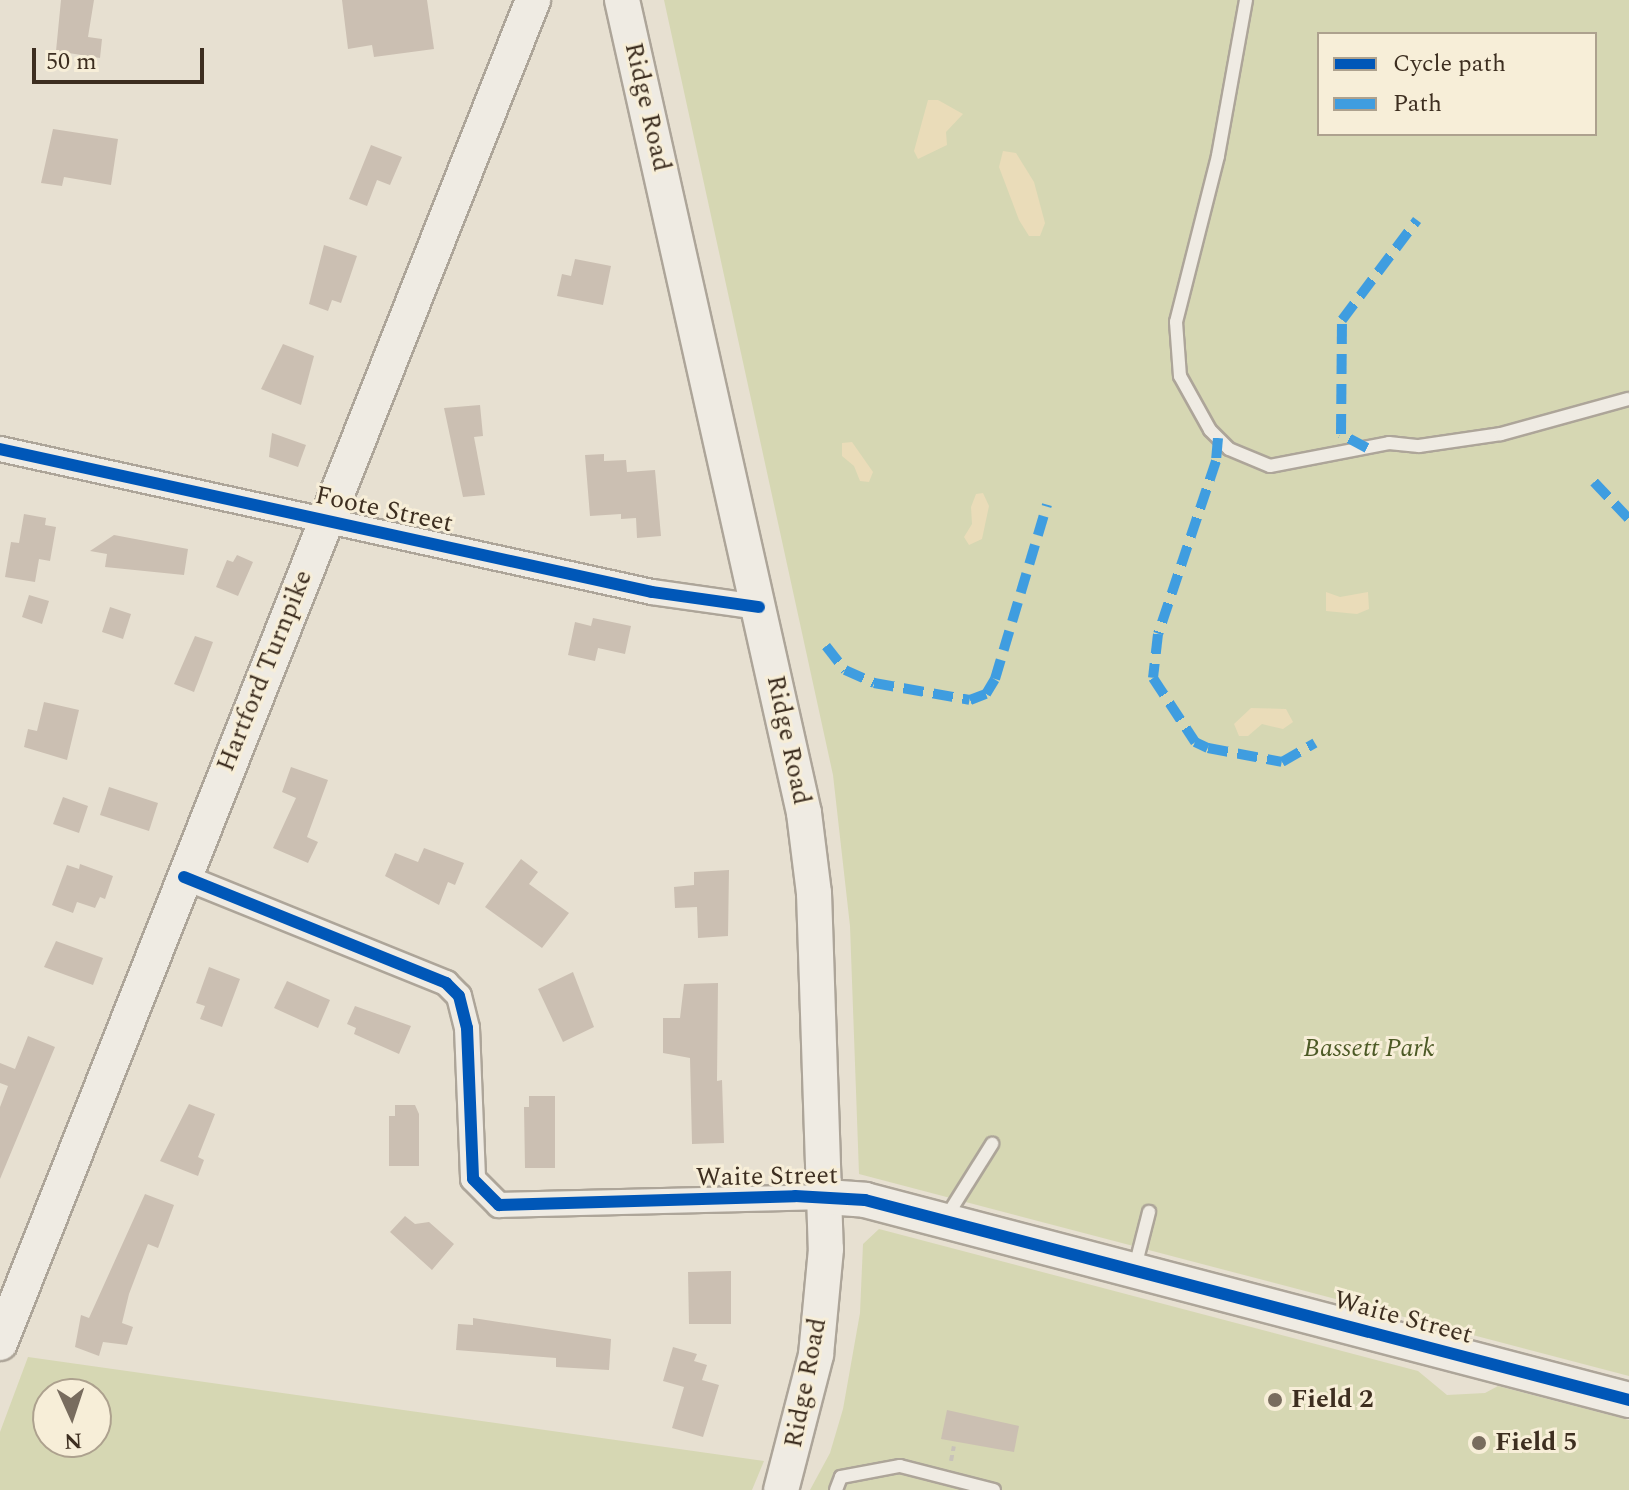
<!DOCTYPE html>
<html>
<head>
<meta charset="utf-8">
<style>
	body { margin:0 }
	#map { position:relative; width:1629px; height:1490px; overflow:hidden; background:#e7e0d1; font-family:Spectral,serif }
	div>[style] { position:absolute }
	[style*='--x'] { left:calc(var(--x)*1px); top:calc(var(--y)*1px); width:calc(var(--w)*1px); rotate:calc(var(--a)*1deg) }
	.green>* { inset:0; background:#d6d7b3 }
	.sand>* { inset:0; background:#eadcb9 }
	.building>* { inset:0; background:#cbbfb2 }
	.path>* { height:4px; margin-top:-2px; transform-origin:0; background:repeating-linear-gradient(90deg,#c8c2b9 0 6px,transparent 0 10px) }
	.roads { filter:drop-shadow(2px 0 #ada599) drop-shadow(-2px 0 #ada599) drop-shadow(0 2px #ada599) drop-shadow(0 -2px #ada599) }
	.lane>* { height:12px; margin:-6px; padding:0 6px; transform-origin:6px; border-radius:6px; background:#efebe3 }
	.street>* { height:24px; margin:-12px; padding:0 12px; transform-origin:12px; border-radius:12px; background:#efebe3 }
	.secondary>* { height:34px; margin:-17px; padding:0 17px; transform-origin:17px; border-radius:17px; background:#efebe3 }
	.quiet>* { height:10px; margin-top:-5px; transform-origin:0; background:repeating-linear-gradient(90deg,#3f9de0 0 20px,transparent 0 30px) }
	.cycleway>* { height:12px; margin:-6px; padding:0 6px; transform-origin:6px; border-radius:6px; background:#0057b8 }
	.dots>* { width:22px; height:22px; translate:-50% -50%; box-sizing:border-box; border:4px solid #f7eed8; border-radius:50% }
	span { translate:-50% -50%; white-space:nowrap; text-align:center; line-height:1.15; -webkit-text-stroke:6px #f7eed8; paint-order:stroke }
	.street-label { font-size:26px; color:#3d2e20 }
	.park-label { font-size:26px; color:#4d5a26; font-style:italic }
	.poi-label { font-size:26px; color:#3d2e20; font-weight:700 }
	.left { translate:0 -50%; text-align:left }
	.legend { position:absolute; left:1317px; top:32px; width:280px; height:104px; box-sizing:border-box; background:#f7eed8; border:2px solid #ada18e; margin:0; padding:10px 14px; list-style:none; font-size:24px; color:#3d2e20 }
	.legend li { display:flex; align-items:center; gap:16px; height:40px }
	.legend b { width:40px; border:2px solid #ada18e }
	.north { position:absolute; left:32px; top:1378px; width:80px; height:80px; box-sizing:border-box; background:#f7eed8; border:2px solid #ada18e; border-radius:50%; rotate:177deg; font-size:22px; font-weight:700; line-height:32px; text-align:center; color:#3d2e20 }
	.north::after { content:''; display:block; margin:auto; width:28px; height:36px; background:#786c5e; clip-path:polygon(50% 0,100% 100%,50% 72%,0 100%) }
	.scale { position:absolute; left:32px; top:48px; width:172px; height:36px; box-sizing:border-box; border:4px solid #3d2e20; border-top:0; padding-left:10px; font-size:24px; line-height:28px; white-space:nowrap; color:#3d2e20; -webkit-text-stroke:6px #f7eed8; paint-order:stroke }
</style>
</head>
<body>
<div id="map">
	<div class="green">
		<div style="clip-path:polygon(evenodd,664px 0,1629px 0,1629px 1376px,859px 1174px,850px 926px,833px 775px,664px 0,1319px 34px,1595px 34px,1595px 134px,1319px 134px,1319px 34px)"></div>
		<div style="clip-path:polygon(879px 1229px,1418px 1371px,1447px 1395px,1485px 1393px,1498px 1386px,1629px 1420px,1629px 1490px,810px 1490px,830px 1453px,843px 1409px,860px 1313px,863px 1244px)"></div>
		<div style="clip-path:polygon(evenodd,28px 1357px,764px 1461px,752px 1490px,0 1490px,0 1432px,28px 1357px,48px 1394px,96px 1394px,96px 1442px,48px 1442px,48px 1394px)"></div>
	</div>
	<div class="sand">
		<div style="clip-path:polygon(928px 100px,938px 100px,963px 114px,946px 132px,947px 145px,918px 159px,914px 151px)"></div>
		<div style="clip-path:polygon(1003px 151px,1016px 153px,1034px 182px,1045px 223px,1040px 236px,1029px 236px,1019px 220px,999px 167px)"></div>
		<div style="clip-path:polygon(852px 442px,873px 472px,869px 482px,860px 481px,854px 466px,842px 456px,842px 443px)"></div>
		<div style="clip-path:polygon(983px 493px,989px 506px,982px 539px,969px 545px,964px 537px,972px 524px,971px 507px,976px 494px)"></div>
		<div style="clip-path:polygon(1326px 592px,1340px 597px,1368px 592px,1369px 609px,1357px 614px,1326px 611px)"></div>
		<div style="clip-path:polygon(1251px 708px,1286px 709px,1293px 722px,1283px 729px,1262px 724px,1248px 736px,1239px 736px,1234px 724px)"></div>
	</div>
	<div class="building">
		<div style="clip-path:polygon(61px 0,94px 0,88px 37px,102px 39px,100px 58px,56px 51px)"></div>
		<div style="clip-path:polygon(342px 0,427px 0,434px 49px,374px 57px,372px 45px,348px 49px)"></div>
		<div style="clip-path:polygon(53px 129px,118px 139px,111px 185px,64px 177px,62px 186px,41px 183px)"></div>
		<div style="clip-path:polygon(371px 145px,402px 157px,390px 185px,377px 180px,367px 206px,349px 199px)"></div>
		<div style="clip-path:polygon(324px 245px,357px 256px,341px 303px,332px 300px,328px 311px,309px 304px)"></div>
		<div style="clip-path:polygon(575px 259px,611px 266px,603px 305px,557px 296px,562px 274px,571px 276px)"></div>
		<div style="clip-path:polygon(283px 344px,314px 356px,301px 405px,261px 389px)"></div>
		<div style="clip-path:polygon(480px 405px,483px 436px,474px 437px,485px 495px,463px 497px,444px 408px)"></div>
		<div style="clip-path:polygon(272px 433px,306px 445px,298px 467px,269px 457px)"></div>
		<div style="clip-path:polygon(604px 454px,604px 461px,626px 460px,627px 472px,655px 470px,661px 536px,637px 538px,636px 518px,621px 519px,621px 514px,590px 516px,585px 455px)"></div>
		<div style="clip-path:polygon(24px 514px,46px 518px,45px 525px,56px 527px,50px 561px,39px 559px,35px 582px,5px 577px,11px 542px,19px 543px)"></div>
		<div style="clip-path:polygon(114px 535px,188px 549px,184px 575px,105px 567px,107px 554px,90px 551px)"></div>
		<div style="clip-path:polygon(237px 555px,253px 562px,238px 596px,216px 587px,227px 560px,233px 562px)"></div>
		<div style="clip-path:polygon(29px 595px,49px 601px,42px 624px,22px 617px)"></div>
		<div style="clip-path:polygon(110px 607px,131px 614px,123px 639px,102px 632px)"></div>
		<div style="clip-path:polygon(593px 618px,631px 626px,625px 654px,598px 648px,595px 661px,568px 655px,575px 622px,591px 626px)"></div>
		<div style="clip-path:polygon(195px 636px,213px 642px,194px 692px,174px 684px)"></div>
		<div style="clip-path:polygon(44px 702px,79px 710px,67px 760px,24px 747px,28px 729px,37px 731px)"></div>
		<div style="clip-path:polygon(291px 767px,328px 780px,307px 837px,318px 842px,308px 863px,273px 848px,296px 798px,282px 792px)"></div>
		<div style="clip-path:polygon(109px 787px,158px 803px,149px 831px,100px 815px)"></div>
		<div style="clip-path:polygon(63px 797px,88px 806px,79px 833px,53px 824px)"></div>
		<div style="clip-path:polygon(424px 848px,464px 863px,455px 885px,448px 882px,439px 905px,385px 876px,395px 853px,418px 862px)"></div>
		<div style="clip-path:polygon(521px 859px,538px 872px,529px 884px,569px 913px,542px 948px,485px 907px)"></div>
		<div style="clip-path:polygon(80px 864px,113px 876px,105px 899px,100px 897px,95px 908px,77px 902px,73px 913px,52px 905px,67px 865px,79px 869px)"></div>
		<div style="clip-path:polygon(729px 870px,728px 936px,698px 938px,697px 907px,675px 908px,674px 887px,694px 885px,694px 872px)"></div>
		<div style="clip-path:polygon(56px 941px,103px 958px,93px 985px,44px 967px)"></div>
		<div style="clip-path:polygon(209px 967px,240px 979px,222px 1027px,200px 1019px,205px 1006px,196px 1003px)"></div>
		<div style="clip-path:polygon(573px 972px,594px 1027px,563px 1042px,538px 989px)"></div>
		<div style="clip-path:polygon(287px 981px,330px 1000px,318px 1028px,274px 1008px)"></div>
		<div style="clip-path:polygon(718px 983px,717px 1081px,722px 1080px,724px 1143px,692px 1144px,690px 1058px,663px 1053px,663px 1018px,680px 1018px,684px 984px)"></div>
		<div style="clip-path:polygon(355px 1006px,411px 1026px,399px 1054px,354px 1034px,356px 1028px,347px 1024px)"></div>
		<div style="clip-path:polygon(28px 1036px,55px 1047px,0 1179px,0 1107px,8px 1086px,0 1083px,0 1063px,15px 1069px)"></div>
		<div style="clip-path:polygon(529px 1096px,555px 1096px,555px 1168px,525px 1168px,524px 1107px,529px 1107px)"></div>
		<div style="clip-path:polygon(189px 1104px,215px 1114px,198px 1157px,204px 1160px,198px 1176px,160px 1161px)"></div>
		<div style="clip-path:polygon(395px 1105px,415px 1105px,419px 1114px,419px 1166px,389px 1166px,389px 1116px,395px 1116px)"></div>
		<div style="clip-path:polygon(145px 1194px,174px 1205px,158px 1248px,148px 1244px,129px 1294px,122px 1323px,133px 1327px,127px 1345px,103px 1342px,99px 1356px,75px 1347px,81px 1315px,89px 1318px)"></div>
		<div style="clip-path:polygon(405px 1216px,415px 1224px,429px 1222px,454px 1244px,432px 1270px,390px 1232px)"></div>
		<div style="clip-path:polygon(731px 1271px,731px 1324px,689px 1324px,688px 1272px)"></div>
		<div style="clip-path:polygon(473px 1318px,611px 1339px,609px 1370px,556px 1367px,556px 1358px,456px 1350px,458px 1324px,473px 1325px)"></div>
		<div style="clip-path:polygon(673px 1347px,697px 1354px,694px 1361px,707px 1365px,702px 1380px,719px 1385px,703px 1437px,672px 1428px,684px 1387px,663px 1381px)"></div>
		<div style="clip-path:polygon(947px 1410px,1019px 1426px,1014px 1452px,941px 1439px)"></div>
	</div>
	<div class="path">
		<div style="--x:951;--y:1461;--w:15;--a:-79"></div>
	</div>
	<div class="roads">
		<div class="lane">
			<div style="--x:1246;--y:0;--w:158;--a:100.2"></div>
			<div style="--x:1218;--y:156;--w:171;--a:104.2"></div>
			<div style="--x:1176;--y:322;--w:54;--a:85.8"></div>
			<div style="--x:1180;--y:376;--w:62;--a:60.9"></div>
			<div style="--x:1210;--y:430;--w:27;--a:45"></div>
			<div style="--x:1229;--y:449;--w:44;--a:22.5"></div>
			<div style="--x:1270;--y:466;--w:121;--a:-10.9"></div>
			<div style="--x:1389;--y:443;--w:30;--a:6"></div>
			<div style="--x:1419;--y:446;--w:83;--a:-8.3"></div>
			<div style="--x:1501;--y:434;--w:132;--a:-15.4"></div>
			<div style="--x:945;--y:1219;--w:89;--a:-57.9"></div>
			<div style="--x:1135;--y:1267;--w:57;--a:-75.7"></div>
			<div style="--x:836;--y:1490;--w:14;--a:-69"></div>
			<div style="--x:841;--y:1477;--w:60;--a:-10.6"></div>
			<div style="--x:900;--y:1466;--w:97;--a:14.3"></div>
		</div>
		<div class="street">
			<div style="--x:0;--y:449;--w:667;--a:12.37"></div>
			<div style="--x:652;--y:592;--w:108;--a:8"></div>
			<div style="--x:184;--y:877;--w:283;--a:22"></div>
			<div style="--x:446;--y:983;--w:18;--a:45"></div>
			<div style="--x:459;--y:996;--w:33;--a:76"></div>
			<div style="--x:467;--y:1028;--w:151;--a:87.7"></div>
			<div style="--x:473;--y:1179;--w:37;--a:45"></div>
			<div style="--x:499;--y:1205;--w:327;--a:-1.4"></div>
		</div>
		<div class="secondary">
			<div style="--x:622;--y:0;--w:833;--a:77.38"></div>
			<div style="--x:804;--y:813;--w:81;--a:82.9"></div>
			<div style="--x:814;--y:893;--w:356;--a:88.1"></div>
			<div style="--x:826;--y:1249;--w:106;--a:95.4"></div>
			<div style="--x:816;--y:1355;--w:139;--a:104.5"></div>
			<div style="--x:826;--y:1197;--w:39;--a:4"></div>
			<div style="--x:865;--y:1200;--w:790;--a:14.67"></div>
			<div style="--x:0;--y:1343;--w:1445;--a:-68.35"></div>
		</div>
	</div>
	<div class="quiet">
		<div style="--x:1218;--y:438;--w:23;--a:95"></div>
		<div style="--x:1216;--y:461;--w:182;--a:108.5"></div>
		<div style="--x:1158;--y:634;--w:44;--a:96.5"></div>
		<div style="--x:1153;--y:678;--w:77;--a:56.7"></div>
		<div style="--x:1195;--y:742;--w:14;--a:25"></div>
		<div style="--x:1208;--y:748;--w:75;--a:10.7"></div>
		<div style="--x:1282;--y:762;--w:38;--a:-30"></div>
		<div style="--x:1367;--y:448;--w:30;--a:-152"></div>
		<div style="--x:1341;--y:434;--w:114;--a:-89.5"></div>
		<div style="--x:1342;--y:320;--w:125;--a:-53.1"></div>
		<div style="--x:1594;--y:482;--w:51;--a:46.6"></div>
		<div style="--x:826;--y:646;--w:31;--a:52"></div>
		<div style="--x:845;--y:670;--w:32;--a:24"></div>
		<div style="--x:874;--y:683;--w:97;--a:10"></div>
		<div style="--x:970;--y:700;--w:17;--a:-21"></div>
		<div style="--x:986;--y:694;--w:17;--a:-59"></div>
		<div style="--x:995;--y:679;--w:182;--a:-73.4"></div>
	</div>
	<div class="cycleway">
		<div style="--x:0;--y:449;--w:667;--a:12.37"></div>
		<div style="--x:652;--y:592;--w:108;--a:8"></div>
		<div style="--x:184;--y:877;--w:283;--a:22"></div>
		<div style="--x:446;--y:983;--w:18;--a:45"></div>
		<div style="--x:459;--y:996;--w:33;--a:76"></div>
		<div style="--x:467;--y:1028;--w:151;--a:87.7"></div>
		<div style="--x:473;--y:1179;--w:37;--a:45"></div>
		<div style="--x:499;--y:1205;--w:296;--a:-1.7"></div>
		<div style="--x:795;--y:1196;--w:70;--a:3.3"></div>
		<div style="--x:865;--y:1200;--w:790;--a:14.67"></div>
	</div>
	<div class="dots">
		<div style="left:1275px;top:1400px;background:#786c5e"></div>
		<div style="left:1479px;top:1443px;background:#786c5e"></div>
	</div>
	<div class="street-label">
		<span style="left:647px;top:107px;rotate:77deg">Ridge Road</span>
		<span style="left:384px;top:510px;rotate:12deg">Foote Street</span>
		<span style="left:265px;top:671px;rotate:-68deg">Hartford Turnpike</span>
		<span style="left:788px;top:740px;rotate:78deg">Ridge Road</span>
		<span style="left:767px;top:1177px;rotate:-1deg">Waite Street</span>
		<span style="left:1403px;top:1318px;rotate:15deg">Waite Street</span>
		<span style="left:806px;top:1383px;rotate:-79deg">Ridge Road</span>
	</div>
	<div class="park-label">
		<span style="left:1369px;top:1049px">Bassett Park</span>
	</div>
	<div class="poi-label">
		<span class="left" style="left:1291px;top:1400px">Field 2</span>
		<span class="left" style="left:1495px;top:1443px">Field 5</span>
	</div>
	<ul class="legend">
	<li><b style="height:10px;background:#0057b8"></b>Cycle path</li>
	<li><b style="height:10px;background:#3f9de0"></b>Path</li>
	</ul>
	<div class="north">N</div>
	<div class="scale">50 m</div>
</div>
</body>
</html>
